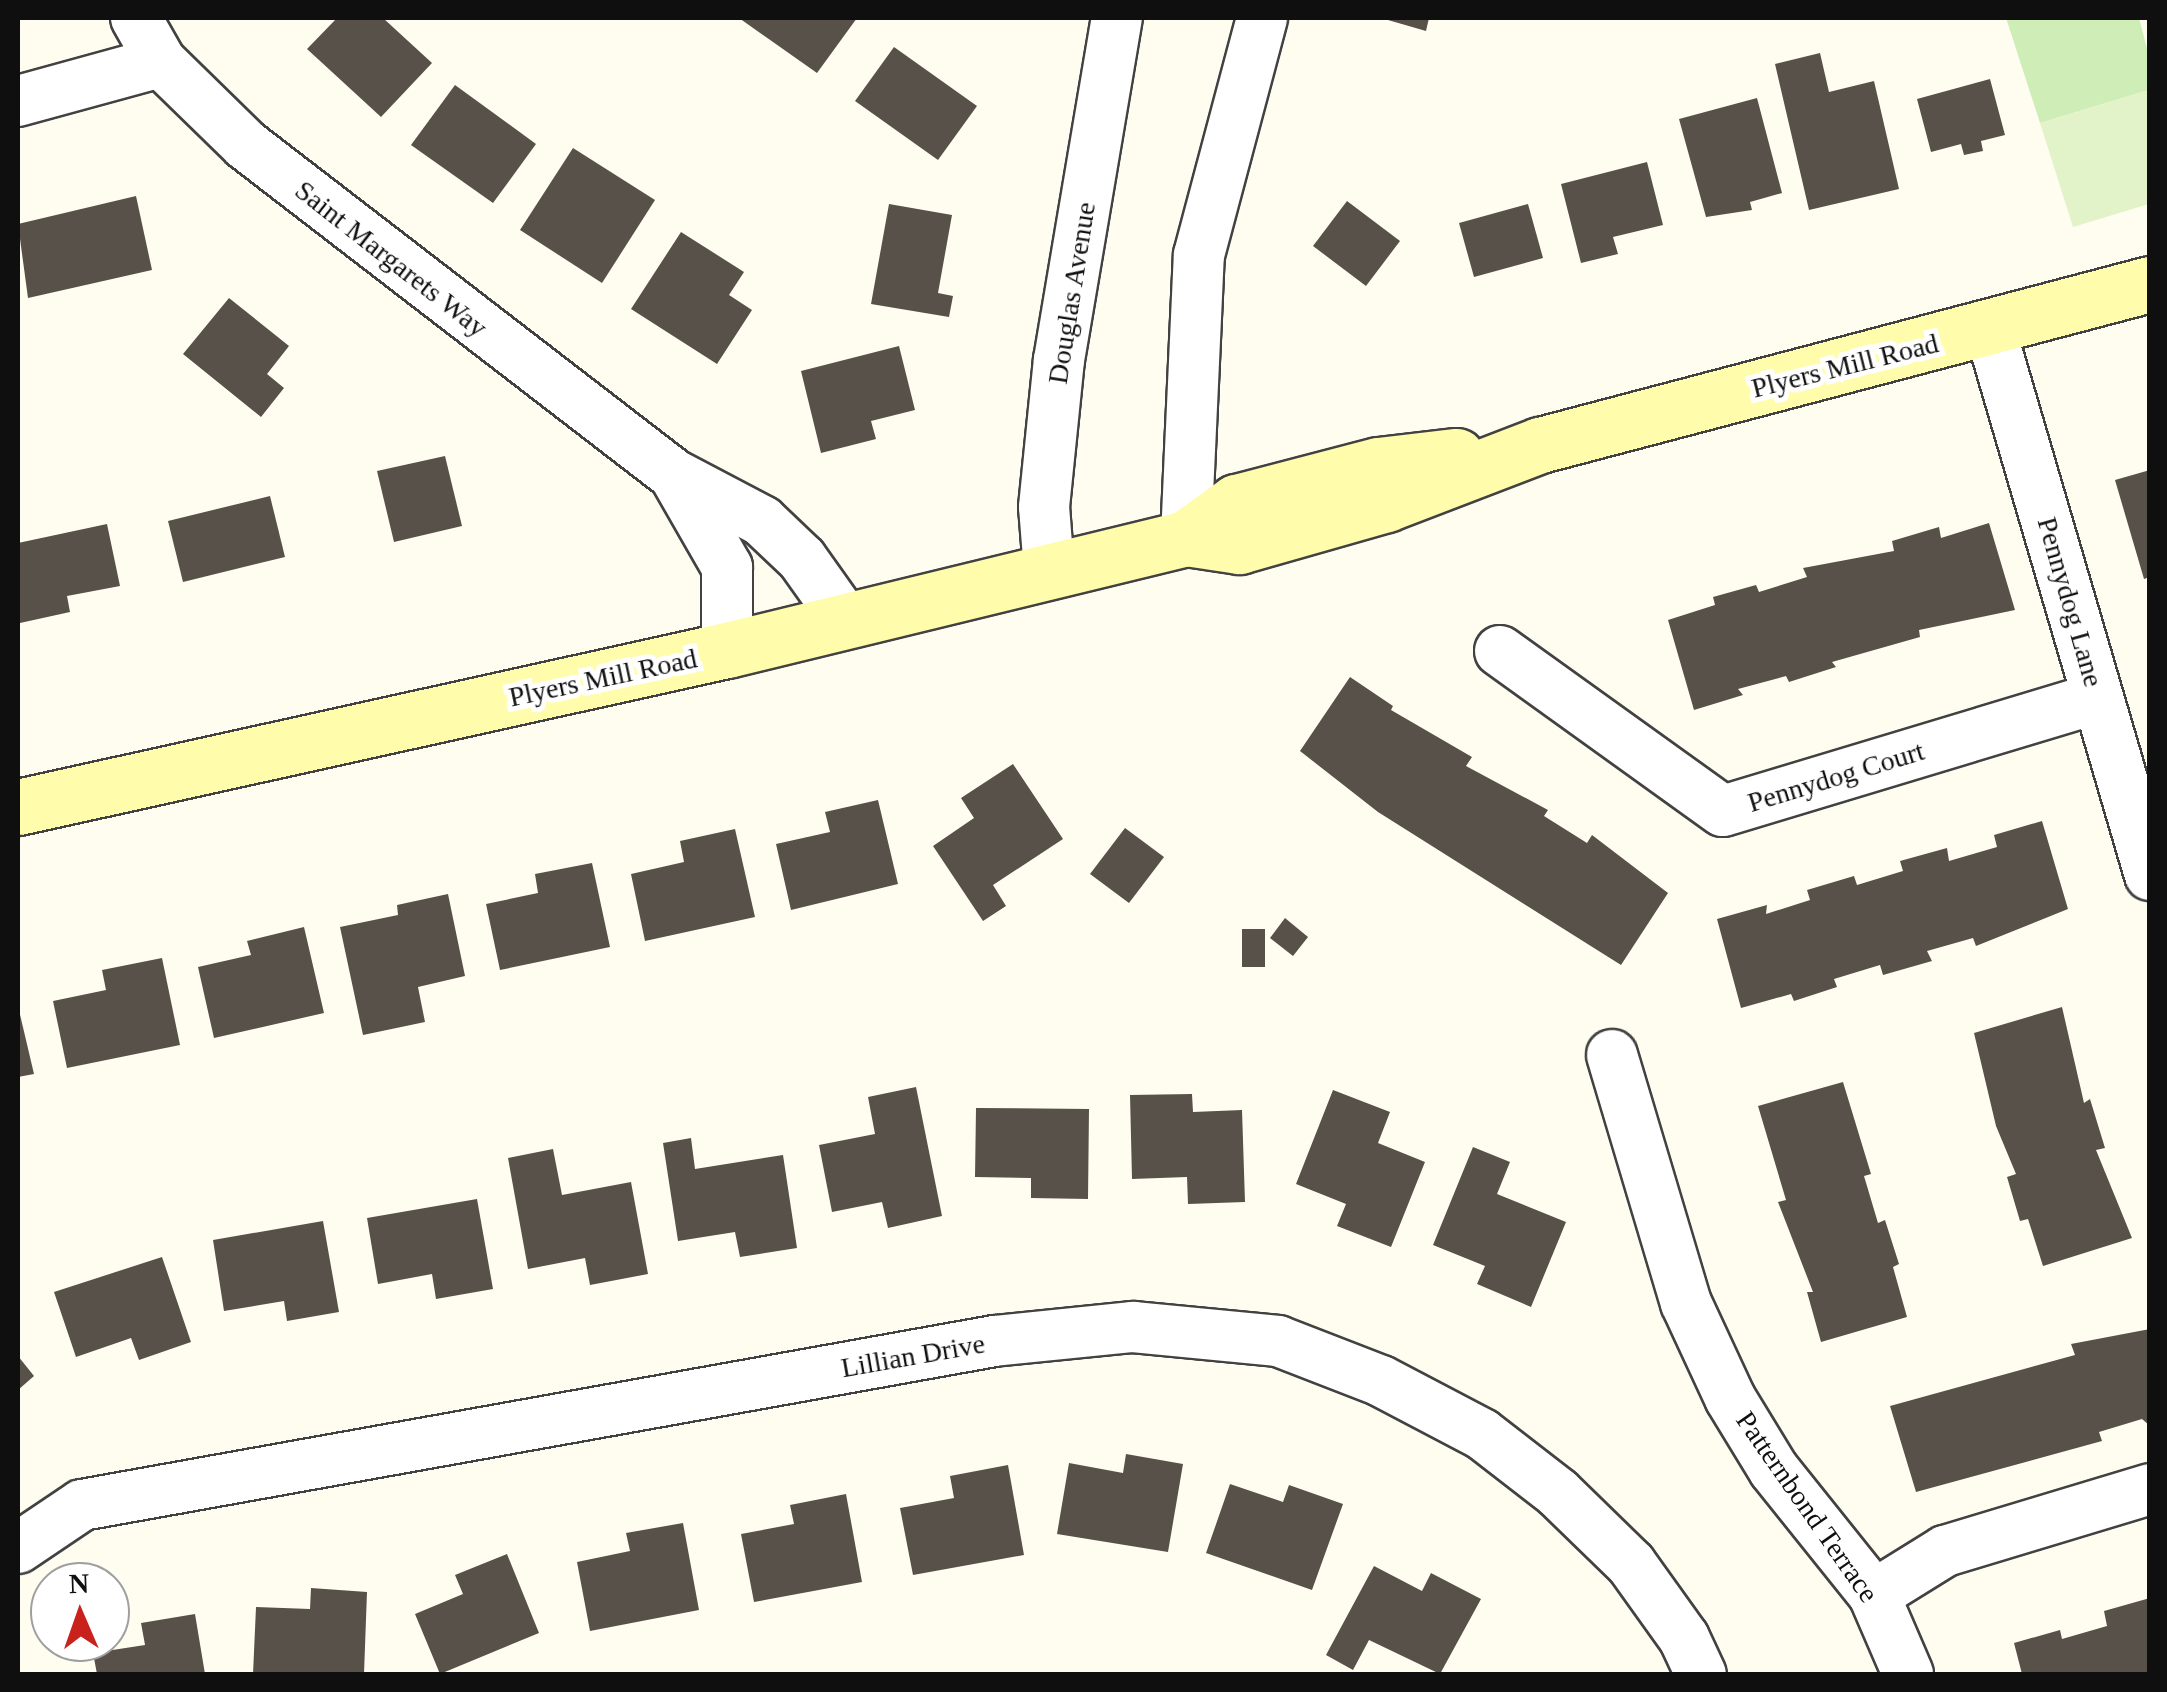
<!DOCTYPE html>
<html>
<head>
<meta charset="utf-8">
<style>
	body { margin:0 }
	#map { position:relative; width:2167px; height:1692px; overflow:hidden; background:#fffdf0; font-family:Georgia,serif }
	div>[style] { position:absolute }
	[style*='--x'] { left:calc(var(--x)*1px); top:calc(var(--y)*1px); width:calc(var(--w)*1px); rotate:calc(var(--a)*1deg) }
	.green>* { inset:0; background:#cfedb7 }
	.pitch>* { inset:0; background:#e2f3c9 }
	.building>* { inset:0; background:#58514a }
	.roads { filter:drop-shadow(2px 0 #424242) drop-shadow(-2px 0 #424242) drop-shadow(0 2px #424242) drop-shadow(0 -2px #424242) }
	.street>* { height:50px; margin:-25px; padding:0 25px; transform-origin:25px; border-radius:25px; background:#fff }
	.secondary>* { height:55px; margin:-27.5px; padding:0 27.5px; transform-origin:27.5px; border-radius:27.5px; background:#fffcab }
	span { translate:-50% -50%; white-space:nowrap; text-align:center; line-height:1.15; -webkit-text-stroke:10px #fff; paint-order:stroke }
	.street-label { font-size:28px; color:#0f0f0f }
	.frame { position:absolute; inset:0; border:20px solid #0f0f0f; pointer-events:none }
	.north { position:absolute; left:30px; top:1562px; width:100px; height:100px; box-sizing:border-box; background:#fff; border:2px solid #9f9f9f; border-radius:50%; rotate:358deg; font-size:28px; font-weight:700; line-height:40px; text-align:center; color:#0f0f0f }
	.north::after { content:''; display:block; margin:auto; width:35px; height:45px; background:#c9221d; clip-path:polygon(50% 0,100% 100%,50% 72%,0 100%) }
</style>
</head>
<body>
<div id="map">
	<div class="green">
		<div style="clip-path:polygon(2006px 18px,2139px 18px,2149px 56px,2149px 90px,2040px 123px)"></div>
	</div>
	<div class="pitch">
		<div style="clip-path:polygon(2149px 90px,2149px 204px,2073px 227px,2040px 123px)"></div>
	</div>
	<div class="building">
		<div style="clip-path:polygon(337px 18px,383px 18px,432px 63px,381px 117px,307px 49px)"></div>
		<div style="clip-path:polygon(739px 18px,857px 18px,817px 73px)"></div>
		<div style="clip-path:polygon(1381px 18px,1429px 18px,1426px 31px)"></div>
		<div style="clip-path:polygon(894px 47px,977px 106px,938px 160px,855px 101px)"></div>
		<div style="clip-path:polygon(1820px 53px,1829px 92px,1874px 81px,1899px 189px,1809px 210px,1775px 64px)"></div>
		<div style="clip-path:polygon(1990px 79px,2005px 135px,1981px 141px,1983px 151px,1964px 155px,1961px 144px,1931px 152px,1917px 99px)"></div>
		<div style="clip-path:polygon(455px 85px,536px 144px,493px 203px,411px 145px)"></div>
		<div style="clip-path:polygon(1757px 98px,1782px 193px,1750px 202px,1752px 210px,1706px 217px,1679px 119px)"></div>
		<div style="clip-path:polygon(573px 148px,655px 200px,602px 283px,520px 230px)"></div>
		<div style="clip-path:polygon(1647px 162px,1663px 225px,1613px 237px,1618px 254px,1581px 263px,1561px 184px)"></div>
		<div style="clip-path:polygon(136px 196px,152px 270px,28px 298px,18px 224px)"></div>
		<div style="clip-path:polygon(1347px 201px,1400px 241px,1366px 286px,1313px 246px)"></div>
		<div style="clip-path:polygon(889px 204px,952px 215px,938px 293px,953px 296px,949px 317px,871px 304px)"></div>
		<div style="clip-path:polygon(1528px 204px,1543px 258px,1474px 277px,1459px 223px)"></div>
		<div style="clip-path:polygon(681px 232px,744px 272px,729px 295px,752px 310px,717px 364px,631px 309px)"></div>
		<div style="clip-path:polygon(229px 298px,289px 346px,267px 374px,284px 388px,261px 417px,183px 354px)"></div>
		<div style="clip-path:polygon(899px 346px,915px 410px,871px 421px,876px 439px,821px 453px,801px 371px)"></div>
		<div style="clip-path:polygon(445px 456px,462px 526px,394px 542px,377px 471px)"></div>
		<div style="clip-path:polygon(2150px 470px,2150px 577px,2144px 579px,2115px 480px)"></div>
		<div style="clip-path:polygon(270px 496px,285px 557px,183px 582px,168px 521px)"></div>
		<div style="clip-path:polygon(1989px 523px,2015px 610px,1919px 630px,1920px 637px,1832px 662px,1836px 667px,1789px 682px,1786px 676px,1738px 689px,1743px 695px,1694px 710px,1668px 620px,1715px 605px,1713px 597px,1756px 585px,1759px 592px,1807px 577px,1803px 568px,1894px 551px,1892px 541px,1939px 527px,1941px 538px)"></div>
		<div style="clip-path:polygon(107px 524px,120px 586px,67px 596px,70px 612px,20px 623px,18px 543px)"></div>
		<div style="clip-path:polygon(1350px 677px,1393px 706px,1391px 710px,1472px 757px,1466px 766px,1548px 810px,1544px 816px,1587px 843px,1592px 835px,1668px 893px,1621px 965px,1378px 812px,1300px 751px)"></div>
		<div style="clip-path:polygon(1013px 764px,1063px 839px,993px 885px,1006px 906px,983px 921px,933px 846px,974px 818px,961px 798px)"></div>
		<div style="clip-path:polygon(878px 800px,898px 884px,791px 910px,776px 844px,830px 832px,825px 812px)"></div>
		<div style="clip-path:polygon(2042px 821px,2068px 909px,1976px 946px,1973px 938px,1927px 951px,1932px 961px,1883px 975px,1880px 965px,1834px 979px,1837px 987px,1794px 1001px,1791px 994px,1741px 1008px,1717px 919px,1767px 905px,1766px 914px,1810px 900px,1807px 890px,1854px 876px,1857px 885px,1903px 871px,1900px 861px,1947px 848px,1949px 861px,1997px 847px,1994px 835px)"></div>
		<div style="clip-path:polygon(1125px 828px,1164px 857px,1129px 903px,1090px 874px)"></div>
		<div style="clip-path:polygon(735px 829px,755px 917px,645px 941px,631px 874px,684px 862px,680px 841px)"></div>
		<div style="clip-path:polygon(592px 863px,610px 947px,500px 970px,486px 904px,538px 893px,535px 874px)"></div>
		<div style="clip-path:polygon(448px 894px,465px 976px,418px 987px,425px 1022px,363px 1035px,340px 927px,398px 915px,397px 905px)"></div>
		<div style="clip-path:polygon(1285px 918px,1308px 937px,1293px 956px,1270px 938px)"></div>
		<div style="clip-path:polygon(304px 927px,324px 1013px,214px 1038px,198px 967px,251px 955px,247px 941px)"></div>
		<div style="clip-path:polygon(1242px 929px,1265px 929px,1265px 967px,1242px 967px)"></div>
		<div style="clip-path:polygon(162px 958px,180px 1045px,67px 1068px,53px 1001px,106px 990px,102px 970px)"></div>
		<div style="clip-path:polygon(18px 1006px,34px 1074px,18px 1077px)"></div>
		<div style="clip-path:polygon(2062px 1007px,2084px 1103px,2090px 1099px,2105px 1148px,2096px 1150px,2132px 1238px,2043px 1266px,2028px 1219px,2020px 1221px,2007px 1177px,2016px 1174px,1996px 1126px,1974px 1033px)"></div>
		<div style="clip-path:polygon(1843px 1082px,1871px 1174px,1864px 1176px,1878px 1223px,1885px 1220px,1899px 1264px,1893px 1267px,1907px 1317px,1821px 1342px,1807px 1292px,1813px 1292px,1778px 1202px,1786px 1200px,1758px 1106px)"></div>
		<div style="clip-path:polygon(916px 1087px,942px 1216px,888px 1228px,882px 1202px,832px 1212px,819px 1145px,875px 1134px,868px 1097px)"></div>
		<div style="clip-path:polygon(1333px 1090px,1390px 1112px,1378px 1143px,1425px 1162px,1391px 1247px,1337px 1226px,1346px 1204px,1296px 1184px)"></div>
		<div style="clip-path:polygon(1192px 1094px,1193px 1112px,1242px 1110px,1245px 1202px,1188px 1204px,1187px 1177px,1132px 1179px,1130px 1095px)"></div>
		<div style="clip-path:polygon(976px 1108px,1089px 1109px,1088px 1199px,1031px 1198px,1031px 1178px,975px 1177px)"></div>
		<div style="clip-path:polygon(691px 1138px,695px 1169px,783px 1155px,797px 1248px,740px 1257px,735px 1232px,678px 1241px,663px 1143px)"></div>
		<div style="clip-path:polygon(1473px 1147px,1510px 1162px,1497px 1194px,1566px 1222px,1531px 1307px,1477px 1284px,1485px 1266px,1433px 1245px)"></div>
		<div style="clip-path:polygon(553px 1149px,562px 1195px,631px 1182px,648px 1274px,590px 1285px,585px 1258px,528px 1269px,508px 1158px)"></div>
		<div style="clip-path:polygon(477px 1199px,493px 1289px,436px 1299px,432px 1274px,378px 1284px,367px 1218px)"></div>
		<div style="clip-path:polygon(323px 1221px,339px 1312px,287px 1321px,284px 1301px,224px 1311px,213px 1240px)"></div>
		<div style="clip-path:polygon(162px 1257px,191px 1342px,139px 1360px,131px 1338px,76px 1357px,54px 1292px)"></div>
		<div style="clip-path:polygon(2150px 1329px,2150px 1426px,2142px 1419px,2099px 1432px,2102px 1441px,1916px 1492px,1890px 1406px,2075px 1355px,2071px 1344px)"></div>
		<div style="clip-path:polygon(18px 1356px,34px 1376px,18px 1390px)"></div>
		<div style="clip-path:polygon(1126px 1454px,1183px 1464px,1168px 1552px,1057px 1534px,1069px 1463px,1123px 1473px)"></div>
		<div style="clip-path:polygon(1008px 1465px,1024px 1555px,913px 1575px,900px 1508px,954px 1498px,950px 1476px)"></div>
		<div style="clip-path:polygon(1230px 1484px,1283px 1502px,1289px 1485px,1343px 1504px,1312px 1590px,1206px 1553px)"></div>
		<div style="clip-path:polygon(846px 1494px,862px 1582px,754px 1602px,741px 1534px,794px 1524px,790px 1505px)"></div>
		<div style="clip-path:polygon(683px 1523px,699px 1610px,590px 1631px,577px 1562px,630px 1551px,626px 1533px)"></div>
		<div style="clip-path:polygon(507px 1554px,539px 1633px,440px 1674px,415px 1614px,463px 1594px,455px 1575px)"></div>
		<div style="clip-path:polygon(1374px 1566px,1422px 1591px,1431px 1573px,1481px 1599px,1440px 1674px,1369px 1640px,1353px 1670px,1326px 1655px)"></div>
		<div style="clip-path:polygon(311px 1588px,367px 1592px,364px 1674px,253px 1674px,256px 1607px,310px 1609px)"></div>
		<div style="clip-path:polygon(2150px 1598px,2150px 1674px,2022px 1674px,2014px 1643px,2060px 1630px,2062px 1639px,2107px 1626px,2104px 1611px)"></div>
		<div style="clip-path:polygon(195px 1614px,205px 1674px,97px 1674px,93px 1653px,145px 1645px,141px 1623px)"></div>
	</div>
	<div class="roads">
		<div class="street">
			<div style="--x:136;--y:18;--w:51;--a:60.4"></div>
			<div style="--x:161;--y:62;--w:119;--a:44.3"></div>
			<div style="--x:246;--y:145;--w:539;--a:37.61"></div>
			<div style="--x:673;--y:474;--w:101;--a:27.8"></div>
			<div style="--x:762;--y:521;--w:55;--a:43.5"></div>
			<div style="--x:802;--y:559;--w:76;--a:54.6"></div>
			<div style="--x:18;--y:101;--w:148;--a:-15.3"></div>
			<div style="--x:1990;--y:329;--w:569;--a:73.67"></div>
			<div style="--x:676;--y:478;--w:103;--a:60.2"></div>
			<div style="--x:727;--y:567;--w:83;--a:90"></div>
			<div style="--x:1186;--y:538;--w:283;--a:-87.4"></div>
			<div style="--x:1199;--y:255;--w:245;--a:-75.1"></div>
			<div style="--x:1049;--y:570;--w:63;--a:-94.5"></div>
			<div style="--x:1044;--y:507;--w:148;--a:-84.2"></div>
			<div style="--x:1059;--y:360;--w:347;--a:-80.4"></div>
			<div style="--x:1500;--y:651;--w:274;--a:35.7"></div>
			<div style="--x:1723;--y:811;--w:391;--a:-16.8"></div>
			<div style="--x:1612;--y:1055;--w:259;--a:73.4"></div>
			<div style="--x:1686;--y:1303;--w:105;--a:65.1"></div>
			<div style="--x:1730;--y:1398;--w:84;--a:58.6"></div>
			<div style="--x:1774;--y:1470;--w:160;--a:51.3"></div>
			<div style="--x:1874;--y:1595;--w:86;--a:66.7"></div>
			<div style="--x:18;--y:1548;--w:77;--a:-33.9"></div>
			<div style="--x:82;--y:1505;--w:927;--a:-10.19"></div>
			<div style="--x:994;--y:1341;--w:140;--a:-5.8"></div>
			<div style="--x:1133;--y:1327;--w:146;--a:5.5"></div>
			<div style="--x:1278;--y:1341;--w:110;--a:21.2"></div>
			<div style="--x:1381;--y:1381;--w:114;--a:27.7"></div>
			<div style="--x:1482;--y:1434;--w:96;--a:37.8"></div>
			<div style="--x:1558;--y:1493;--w:102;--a:44.2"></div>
			<div style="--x:1631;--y:1564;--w:91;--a:54.4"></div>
			<div style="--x:1684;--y:1638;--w:40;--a:65"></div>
			<div style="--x:1874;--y:1595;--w:84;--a:-31.8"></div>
			<div style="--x:1945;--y:1551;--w:214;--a:-16.8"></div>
		</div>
		<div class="secondary">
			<div style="--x:1186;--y:538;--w:62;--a:-35.8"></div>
			<div style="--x:1236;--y:502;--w:147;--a:-14.6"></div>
			<div style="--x:1378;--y:465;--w:79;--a:-6.6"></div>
			<div style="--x:18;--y:807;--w:726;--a:-12.49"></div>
			<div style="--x:727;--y:650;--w:472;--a:-13.7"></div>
			<div style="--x:1186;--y:538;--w:54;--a:8.6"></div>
			<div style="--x:1239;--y:546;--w:153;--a:-15.9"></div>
			<div style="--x:1386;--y:504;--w:165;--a:-21"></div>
			<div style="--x:1540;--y:445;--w:631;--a:-14.79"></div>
		</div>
	</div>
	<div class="street-label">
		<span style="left:391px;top:259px;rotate:38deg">Saint Margarets Way</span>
		<span style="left:1072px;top:293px;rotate:-81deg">Douglas Avenue</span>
		<span style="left:1845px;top:366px;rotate:-14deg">Plyers Mill Road</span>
		<span style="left:2070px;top:602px;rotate:74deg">Pennydog Lane</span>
		<span style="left:603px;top:678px;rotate:-12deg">Plyers Mill Road</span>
		<span style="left:1836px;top:777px;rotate:-17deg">Pennydog Court</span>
		<span style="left:913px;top:1356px;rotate:-10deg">Lillian Drive</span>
		<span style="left:1807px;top:1507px;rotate:55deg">Patternbond Terrace</span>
	</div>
	<div class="frame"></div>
	<div class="north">N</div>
</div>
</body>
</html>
